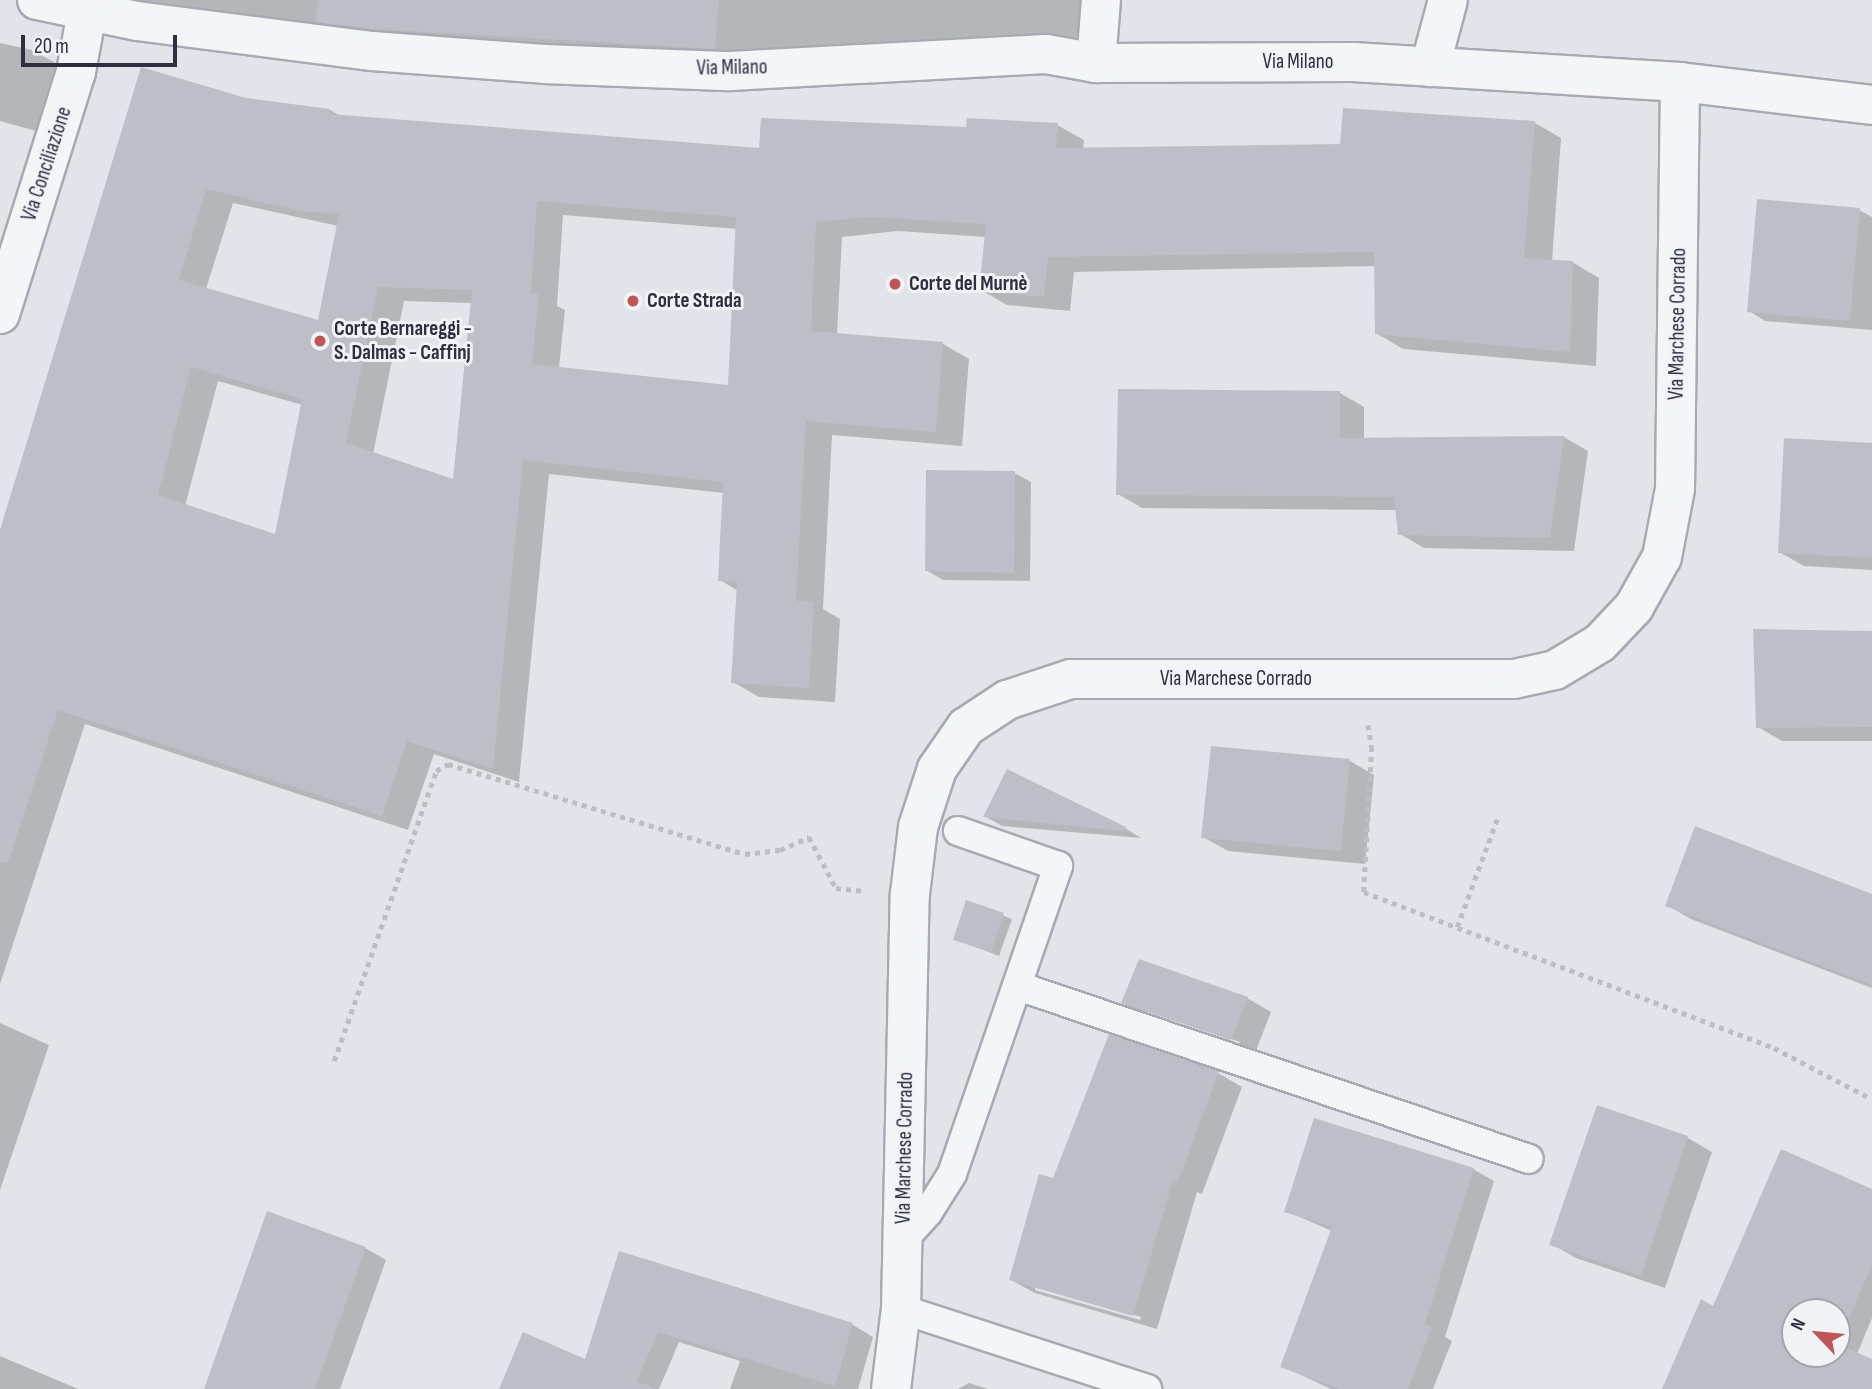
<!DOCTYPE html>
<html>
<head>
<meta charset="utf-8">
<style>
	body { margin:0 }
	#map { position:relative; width:1872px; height:1389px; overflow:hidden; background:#e2e4e9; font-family:"Sofia Sans Condensed",sans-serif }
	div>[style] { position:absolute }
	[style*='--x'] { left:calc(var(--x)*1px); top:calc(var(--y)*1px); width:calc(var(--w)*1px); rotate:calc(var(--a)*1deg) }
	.shadow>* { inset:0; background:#0003 }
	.building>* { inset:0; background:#bdbfc8 }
	.path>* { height:4.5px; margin-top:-2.25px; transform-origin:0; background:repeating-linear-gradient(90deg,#bcbec3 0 5px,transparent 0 10px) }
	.roads { filter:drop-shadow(2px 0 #a8aab3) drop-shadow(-2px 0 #a8aab3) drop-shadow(0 2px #a8aab3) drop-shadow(0 -2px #a8aab3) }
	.lane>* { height:28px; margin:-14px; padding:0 14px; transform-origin:14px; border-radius:14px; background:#f4f5f7 }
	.street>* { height:38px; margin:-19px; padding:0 19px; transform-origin:19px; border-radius:19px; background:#f4f5f7 }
	.dots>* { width:19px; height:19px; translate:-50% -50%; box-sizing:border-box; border:4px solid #f1f3f6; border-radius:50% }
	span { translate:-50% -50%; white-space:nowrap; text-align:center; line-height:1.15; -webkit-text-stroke:6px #f1f3f6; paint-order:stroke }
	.street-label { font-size:21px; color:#2c303f }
	.poi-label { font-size:21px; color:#2c303f; font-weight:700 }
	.left { translate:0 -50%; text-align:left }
	.north { position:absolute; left:1781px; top:1298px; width:70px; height:70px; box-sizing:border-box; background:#f1f3f6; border:2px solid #a2a5ad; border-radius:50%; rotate:296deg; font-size:19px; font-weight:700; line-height:28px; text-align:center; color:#2c303f }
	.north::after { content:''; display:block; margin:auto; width:24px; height:32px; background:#c05557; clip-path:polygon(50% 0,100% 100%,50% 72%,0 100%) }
	.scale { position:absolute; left:21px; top:35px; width:156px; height:32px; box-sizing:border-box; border:4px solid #2c303f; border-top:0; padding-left:9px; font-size:21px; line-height:24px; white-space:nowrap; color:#2c303f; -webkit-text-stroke:5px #f1f3f6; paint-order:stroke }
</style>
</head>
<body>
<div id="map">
	<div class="shadow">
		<div style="clip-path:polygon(126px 0,1107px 0,1095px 37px,745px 49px,744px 64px,405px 45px)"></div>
		<div style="clip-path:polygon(0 43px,32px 50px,61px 66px,36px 131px,0 121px)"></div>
		<div style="clip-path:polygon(evenodd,246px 100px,330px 110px,340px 116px,760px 149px,968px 129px,1057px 125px,1084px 140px,1083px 150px,1342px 145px,1345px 110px,1535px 123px,1561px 138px,1552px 261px,1572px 262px,1599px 278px,1596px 366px,1403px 349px,1376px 333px,1376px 266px,1074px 272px,1070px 311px,1007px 305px,981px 290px,986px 237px,898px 231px,842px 237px,837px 335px,943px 344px,969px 359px,962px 446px,832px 435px,823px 609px,840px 619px,835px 702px,759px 697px,733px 682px,738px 591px,720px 580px,724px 493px,549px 474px,519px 782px,434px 754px,408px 830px,85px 724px,0 984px,0 536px,246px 100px,233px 203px,338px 226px,319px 322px,206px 289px,233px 203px,246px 100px,563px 215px,738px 229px,729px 386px,559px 368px,565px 310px,557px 306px,563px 215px,246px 100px,404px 301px,472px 303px,454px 481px,373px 454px,404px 301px,246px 100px,218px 381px,303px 405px,277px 536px,185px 506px,218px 381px)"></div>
		<div style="clip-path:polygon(1859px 210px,1872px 217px,1872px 330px,1765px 321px,1749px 311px)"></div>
		<div style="clip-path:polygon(1340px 393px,1364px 407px,1364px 439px,1564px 437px,1588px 451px,1574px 551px,1424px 548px,1400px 534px,1397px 510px,1142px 508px,1118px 494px)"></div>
		<div style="clip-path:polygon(1872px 445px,1872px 570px,1804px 566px,1779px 552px)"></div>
		<div style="clip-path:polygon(1014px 473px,1031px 482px,1030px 581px,943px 580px,926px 570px)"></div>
		<div style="clip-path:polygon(1872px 633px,1872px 741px,1782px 741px,1758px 727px)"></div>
		<div style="clip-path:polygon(1350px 761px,1374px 775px,1365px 864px,1228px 851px,1203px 837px)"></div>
		<div style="clip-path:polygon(986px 817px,1125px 828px,1141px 838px,1002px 826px)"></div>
		<div style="clip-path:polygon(1872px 895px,1872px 988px,1691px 919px,1667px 905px)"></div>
		<div style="clip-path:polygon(967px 902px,1012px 919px,999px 956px,955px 939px)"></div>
		<div style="clip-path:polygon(evenodd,1247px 998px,1271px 1012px,1255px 1053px,1147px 1017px,1123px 1003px,1247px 998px,1147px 1010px,1240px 1042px,1238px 1045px,1147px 1014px,1147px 1010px)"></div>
		<div style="clip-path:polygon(0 1023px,49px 1045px,0 1190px)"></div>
		<div style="clip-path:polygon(evenodd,1218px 1073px,1242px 1087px,1202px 1194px,1197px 1192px,1157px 1329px,1035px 1293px,1011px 1280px,1054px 1180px,1218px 1073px,1035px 1286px,1141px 1317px,1140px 1320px,1035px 1290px,1035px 1286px)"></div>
		<div style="clip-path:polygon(1598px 1108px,1688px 1138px,1712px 1152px,1665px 1288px,1576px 1258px,1552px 1244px)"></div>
		<div style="clip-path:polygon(1473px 1169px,1494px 1181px,1445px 1337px,1452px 1341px,1433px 1389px,1331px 1389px,1282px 1366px,1332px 1231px,1286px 1211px)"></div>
		<div style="clip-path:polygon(evenodd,1872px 1191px,1872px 1318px,1857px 1354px,1872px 1361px,1872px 1389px,1664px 1389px,1714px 1308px,1872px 1191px,1795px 1312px,1837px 1312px,1837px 1354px,1795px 1354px,1795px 1312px)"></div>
		<div style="clip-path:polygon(365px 1248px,386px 1260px,340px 1389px,209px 1389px)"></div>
		<div style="clip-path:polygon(620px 1253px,853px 1325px,873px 1337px,858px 1389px,730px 1389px,740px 1361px,679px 1342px,659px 1389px,500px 1389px,586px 1361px)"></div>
		<div style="clip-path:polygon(0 1356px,78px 1389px,0 1389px)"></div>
		<div style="clip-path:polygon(969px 1383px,988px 1389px,958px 1389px)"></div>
	</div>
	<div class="building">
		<div style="clip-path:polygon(318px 0,719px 0,715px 49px,374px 29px,316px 22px)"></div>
		<div style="clip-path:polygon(evenodd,141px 67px,246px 98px,330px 109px,329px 114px,759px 148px,761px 118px,966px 127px,967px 118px,1058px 123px,1056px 148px,1340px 144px,1343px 108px,1535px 121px,1524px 258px,1573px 261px,1570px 352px,1375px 334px,1374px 252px,1048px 257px,1044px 297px,979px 291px,986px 224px,870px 217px,816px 222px,811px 331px,943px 342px,936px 432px,806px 421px,796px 601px,814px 602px,809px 688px,731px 683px,737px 582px,718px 581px,723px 482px,523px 460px,493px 769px,407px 741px,382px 816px,58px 710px,8px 863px,0 862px,0 530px,141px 67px,206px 189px,299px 211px,339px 214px,318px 320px,179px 280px,206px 189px,141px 67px,537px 201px,736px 217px,728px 385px,532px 364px,539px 293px,531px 293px,537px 201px,141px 67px,378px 287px,472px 290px,453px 479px,346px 443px,378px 287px,141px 67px,191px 367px,302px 399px,275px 534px,158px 495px,191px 367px)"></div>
		<div style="clip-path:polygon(1757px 199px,1860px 208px,1850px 321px,1747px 312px)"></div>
		<div style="clip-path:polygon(1118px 389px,1340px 391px,1340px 438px,1564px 436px,1550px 538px,1398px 535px,1394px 497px,1116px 495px)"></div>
		<div style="clip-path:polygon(1784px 438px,1872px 443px,1872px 558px,1778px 553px)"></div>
		<div style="clip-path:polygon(926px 470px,1015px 471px,1014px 573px,925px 571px)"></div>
		<div style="clip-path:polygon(1753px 629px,1872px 631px,1872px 727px,1756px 728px)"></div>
		<div style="clip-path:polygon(1211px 746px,1350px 759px,1341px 851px,1201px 838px)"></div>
		<div style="clip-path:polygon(1007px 769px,1126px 827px,1124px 831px,983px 817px)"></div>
		<div style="clip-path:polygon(1695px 826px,1872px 894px,1872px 985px,1665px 906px)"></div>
		<div style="clip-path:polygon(966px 900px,1004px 913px,991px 952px,953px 940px)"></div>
		<div style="clip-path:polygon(1139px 959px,1248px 997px,1231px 1040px,1121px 1003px)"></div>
		<div style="clip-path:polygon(1109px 1034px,1219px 1071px,1178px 1182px,1173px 1180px,1133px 1316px,1009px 1280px,1039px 1174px,1053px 1178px)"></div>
		<div style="clip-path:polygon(1597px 1105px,1688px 1136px,1641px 1276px,1549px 1245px)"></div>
		<div style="clip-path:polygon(1314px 1118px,1474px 1168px,1425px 1324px,1432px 1327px,1408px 1389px,1339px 1389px,1280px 1367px,1332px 1227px,1284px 1212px)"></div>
		<div style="clip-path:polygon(evenodd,1781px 1149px,1872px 1189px,1872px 1265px,1838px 1344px,1872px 1359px,1872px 1389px,1662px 1389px,1701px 1299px,1713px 1306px,1781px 1149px,1795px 1312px,1837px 1312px,1837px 1354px,1795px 1354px,1795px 1312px)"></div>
		<div style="clip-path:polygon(267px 1211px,366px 1247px,315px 1389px,204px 1389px)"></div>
		<div style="clip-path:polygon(619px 1251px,853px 1323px,835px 1386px,658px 1332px,637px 1381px,656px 1389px,499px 1389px,523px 1332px,585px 1359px)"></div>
	</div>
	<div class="path">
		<div style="--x:1368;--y:725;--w:22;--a:80"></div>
		<div style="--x:1372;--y:747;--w:145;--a:93.2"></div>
		<div style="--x:1364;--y:892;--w:439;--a:20.8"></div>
		<div style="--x:1774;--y:1048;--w:110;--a:27.5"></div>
		<div style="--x:1457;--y:927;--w:117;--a:-69.6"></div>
		<div style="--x:334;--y:1061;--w:307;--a:-70.6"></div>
		<div style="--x:436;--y:771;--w:14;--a:-30"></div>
		<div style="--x:448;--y:764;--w:310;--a:16.9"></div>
		<div style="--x:745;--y:854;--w:35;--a:-7"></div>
		<div style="--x:780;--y:850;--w:32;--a:-24"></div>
		<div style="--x:809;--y:837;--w:58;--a:62.1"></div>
		<div style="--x:836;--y:888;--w:29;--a:6"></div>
	</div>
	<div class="roads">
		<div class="lane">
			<div style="--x:1018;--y:986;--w:539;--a:18.7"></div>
			<div style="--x:903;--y:1240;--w:38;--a:-48"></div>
			<div style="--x:928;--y:1212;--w:45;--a:-57.7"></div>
			<div style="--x:952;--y:1174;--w:326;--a:-71"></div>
			<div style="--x:1058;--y:866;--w:106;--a:-160.7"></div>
			<div style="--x:901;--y:1309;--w:259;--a:18"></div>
		</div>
		<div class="street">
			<div style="--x:37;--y:0;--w:102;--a:11.9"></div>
			<div style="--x:137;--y:21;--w:237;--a:7.3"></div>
			<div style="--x:372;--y:51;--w:172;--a:4.3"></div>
			<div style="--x:544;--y:64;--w:186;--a:2.2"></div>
			<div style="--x:730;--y:71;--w:316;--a:-3.1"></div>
			<div style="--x:1046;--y:54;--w:51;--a:10.2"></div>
			<div style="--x:1096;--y:63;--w:257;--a:-0.2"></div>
			<div style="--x:1353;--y:62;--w:328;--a:3.5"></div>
			<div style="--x:1680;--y:82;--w:193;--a:6.8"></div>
			<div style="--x:1096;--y:63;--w:63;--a:-85.5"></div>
			<div style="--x:1430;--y:67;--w:69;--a:-75"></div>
			<div style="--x:0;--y:314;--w:254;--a:-72.6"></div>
			<div style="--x:76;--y:72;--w:61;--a:-79.6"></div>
			<div style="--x:891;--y:1389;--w:81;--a:-82.9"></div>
			<div style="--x:901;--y:1309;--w:415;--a:-88.8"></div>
			<div style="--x:910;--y:894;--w:67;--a:-83.2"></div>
			<div style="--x:918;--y:827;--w:61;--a:-71.9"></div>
			<div style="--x:937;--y:769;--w:51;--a:-55.4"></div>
			<div style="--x:966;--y:727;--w:49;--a:-33.4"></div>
			<div style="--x:1007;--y:700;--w:67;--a:-18.2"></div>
			<div style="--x:1071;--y:679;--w:443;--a:0"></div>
			<div style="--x:1514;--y:679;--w:42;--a:-12.4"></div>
			<div style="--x:1555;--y:670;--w:52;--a:-31"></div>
			<div style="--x:1600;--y:643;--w:50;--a:-46.6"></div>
			<div style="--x:1634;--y:607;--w:57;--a:-60.8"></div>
			<div style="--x:1662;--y:557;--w:69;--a:-79.2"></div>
			<div style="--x:1675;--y:489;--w:407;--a:-89.3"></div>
		</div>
	</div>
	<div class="dots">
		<div style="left:895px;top:284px;background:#c05557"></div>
		<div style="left:633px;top:301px;background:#c05557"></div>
		<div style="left:320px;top:341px;background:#c05557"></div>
	</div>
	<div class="street-label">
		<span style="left:1298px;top:62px">Via Milano</span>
		<span style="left:732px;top:68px;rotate:-1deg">Via Milano</span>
		<span style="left:47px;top:164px;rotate:-72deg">Via Conciliazione</span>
		<span style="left:1678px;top:324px;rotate:-89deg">Via Marchese Corrado</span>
		<span style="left:1236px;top:679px">Via Marchese Corrado</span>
		<span style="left:905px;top:1148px;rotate:-89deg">Via Marchese Corrado</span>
	</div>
	<div class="poi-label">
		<span class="left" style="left:909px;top:284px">Corte del Murnè</span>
		<span class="left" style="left:647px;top:301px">Corte Strada</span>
		<span class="left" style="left:334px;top:341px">Corte Bernareggi -<br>S. Dalmas - Caffinj</span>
	</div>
	<div class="north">N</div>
	<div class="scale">20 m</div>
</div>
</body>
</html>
